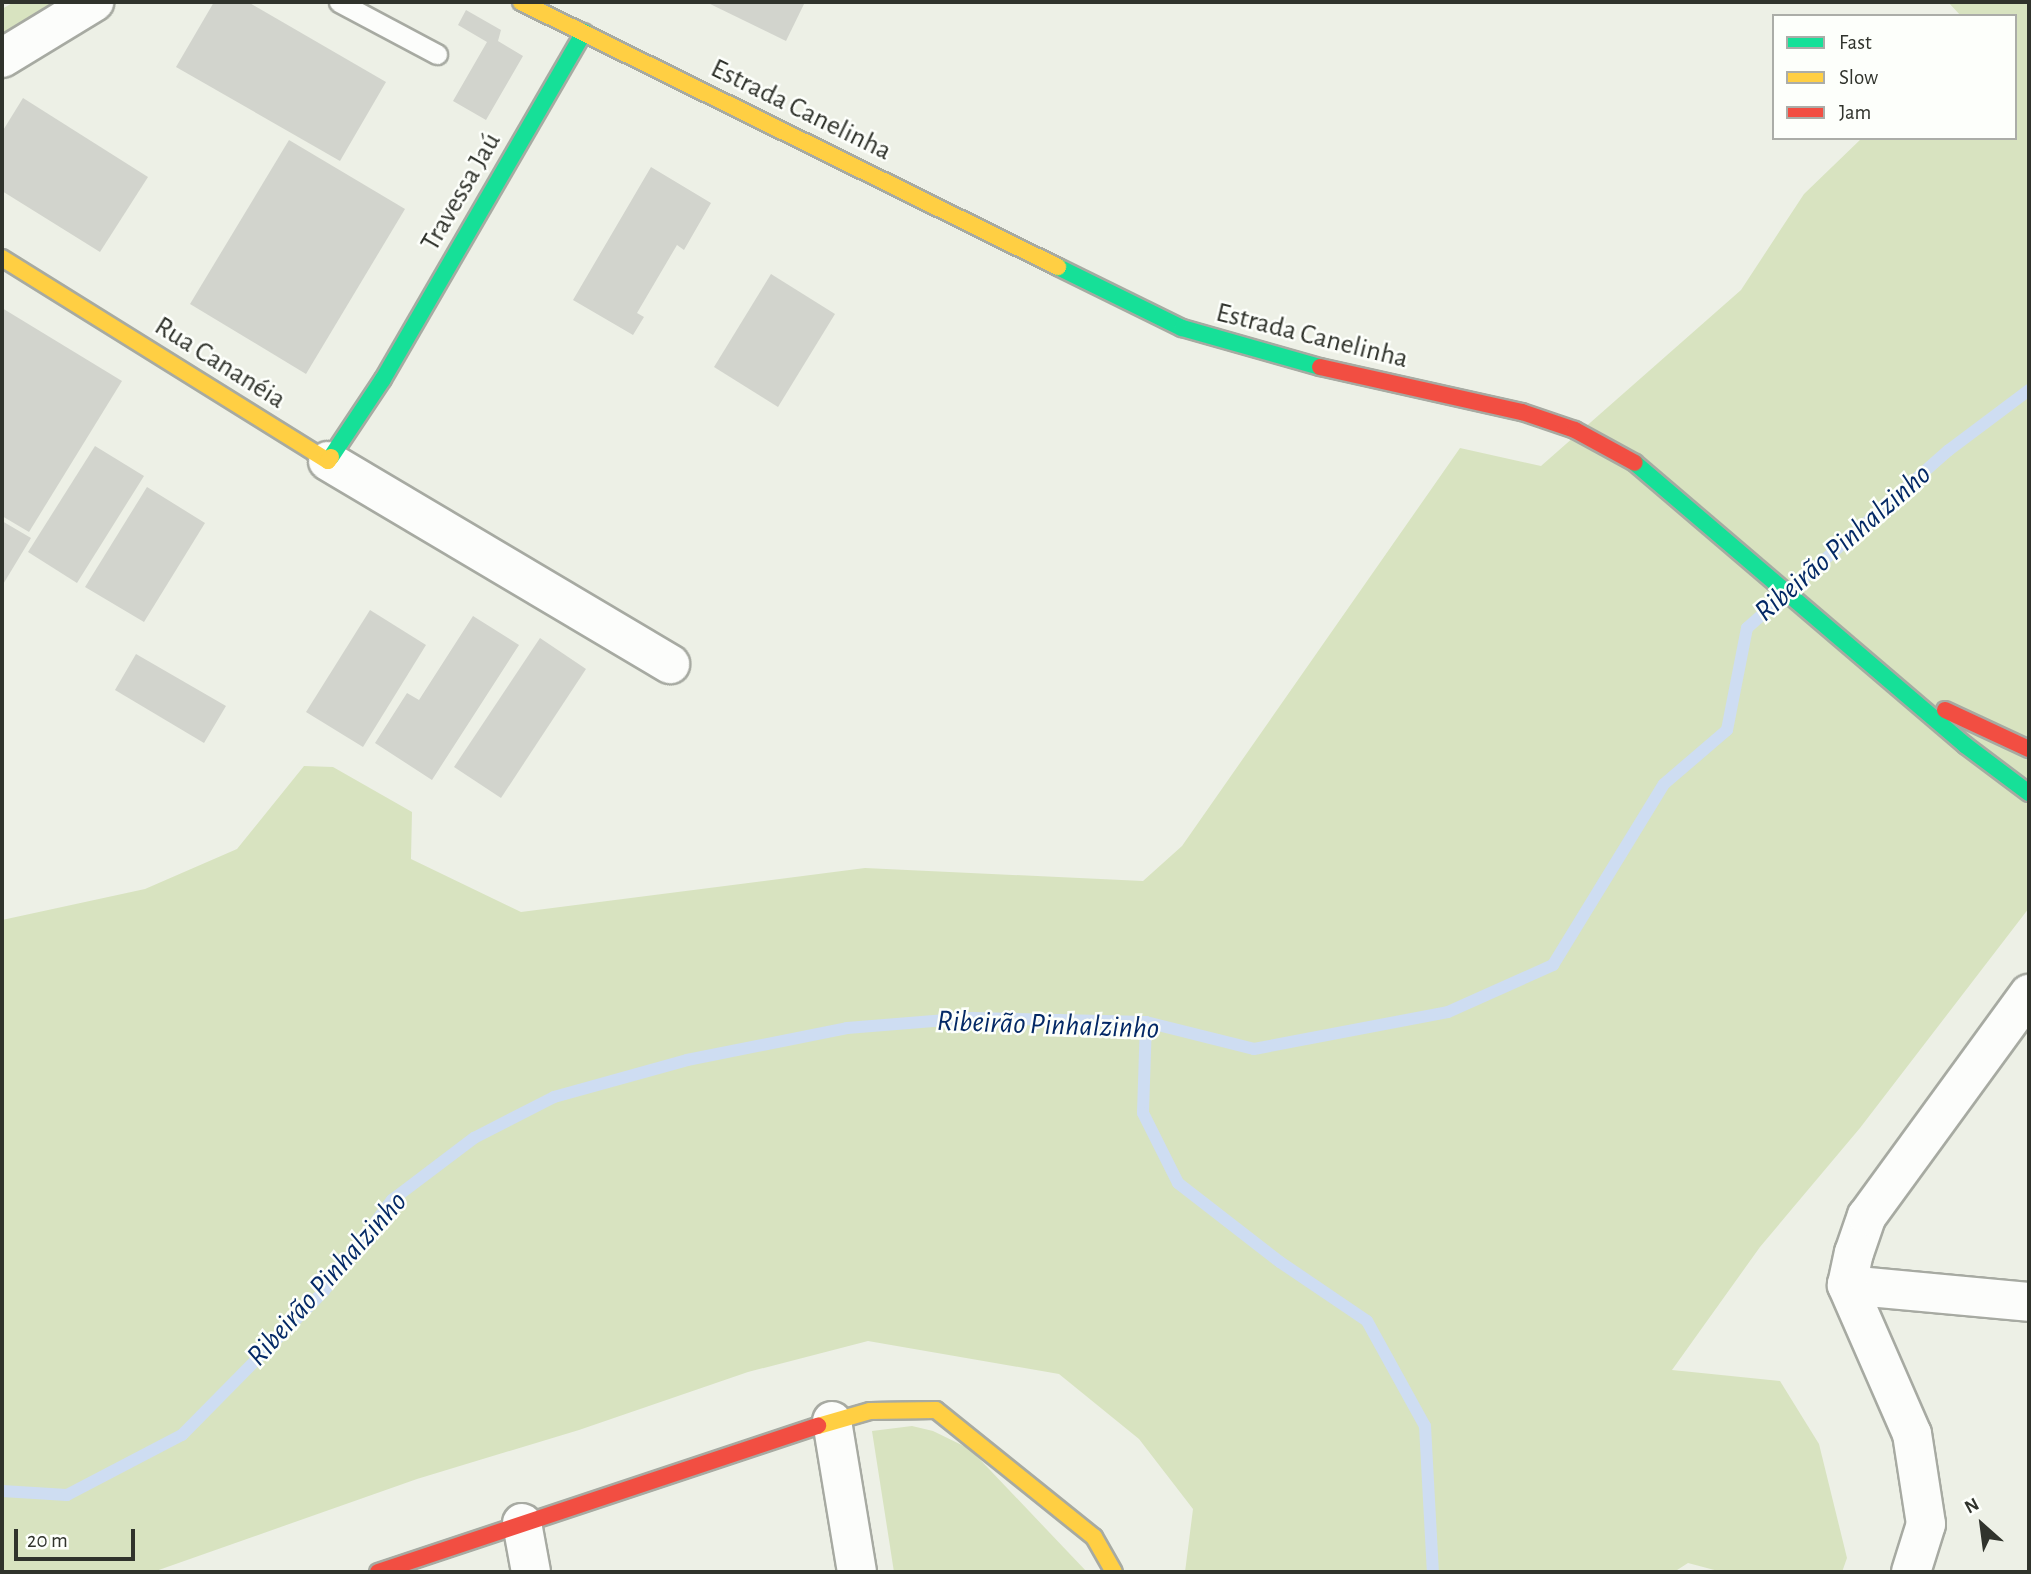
<!DOCTYPE html>
<html>
<head>
<meta charset="utf-8">
<style>
	body { margin:0 }
	#map { position:relative; width:2031px; height:1574px; overflow:hidden; background:#edf0e6; font-family:"Alegreya Sans",sans-serif }
	div>[style] { position:absolute }
	[style*='--x'] { left:calc(var(--x)*1px); top:calc(var(--y)*1px); width:calc(var(--w)*1px); rotate:calc(var(--a)*1deg) }
	.green>* { inset:0; background:#d8e3c0 }
	.stream>* { height:12px; margin:-6px; padding:0 6px; transform-origin:6px; border-radius:6px; background:#ceddf2 }
	.building>* { inset:0; background:#d2d4cd }
	.roads { filter:drop-shadow(2px 0 #a7aaa2) drop-shadow(-2px 0 #a7aaa2) drop-shadow(0 2px #a7aaa2) drop-shadow(0 -2px #a7aaa2) }
	.lane>* { height:19px; margin:-9.5px; padding:0 9.5px; transform-origin:9.5px; border-radius:9.5px; background:#fcfdfb }
	.street>* { height:38px; margin:-19px; padding:0 19px; transform-origin:19px; border-radius:19px; background:#fcfdfb }
	.fast>* { height:16px; margin:-8px; padding:0 8px; transform-origin:8px; border-radius:8px; background:#16e098 }
	.slow>* { height:16px; margin:-8px; padding:0 8px; transform-origin:8px; border-radius:8px; background:#ffcf43 }
	.jam>* { height:16px; margin:-8px; padding:0 8px; transform-origin:8px; border-radius:8px; background:#f24e42 }
	span { translate:-50% -50%; white-space:nowrap; text-align:center; line-height:1.15; -webkit-text-stroke:5px #fdfffb; paint-order:stroke }
	.street-label { font-size:28px; color:#30332c }
	.water-label { font-size:30px; color:#042966; font-style:italic }
	.frame { position:absolute; inset:0; border:4px solid #30332c; pointer-events:none }
	.legend { position:absolute; left:1772px; top:14px; width:245px; height:126px; box-sizing:border-box; background:#fdfffb; border:2px solid #abada8; margin:0; padding:9px 12px; list-style:none; font-size:21px; color:#30332c }
	.legend li { display:flex; align-items:center; gap:14px; height:35px }
	.legend b { width:35px; border:2px solid #abada8 }
	.north { position:absolute; left:1947px; top:1490px; width:70px; height:70px; -webkit-text-stroke:5px #fdfffb; paint-order:stroke; rotate:332deg; font-size:19px; font-weight:700; line-height:28px; text-align:center; color:#30332c }
	.north::after { content:''; display:block; margin:auto; width:24px; height:32px; background:#30332c; clip-path:polygon(50% 0,100% 100%,50% 72%,0 100%) }
	.scale { position:absolute; left:14px; top:1529px; width:121px; height:32px; box-sizing:border-box; border:4px solid #30332c; border-top:0; padding-left:9px; font-size:21px; line-height:24px; white-space:nowrap; color:#30332c; -webkit-text-stroke:5px #fdfffb; paint-order:stroke }
</style>
</head>
<body>
<div id="map">
	<div class="green">
		<div style="clip-path:polygon(14px 2px,75px 2px,2px 47px,2px 9px)"></div>
		<div style="clip-path:polygon(1948px 2px,2029px 2px,2029px 908px,1860px 1128px,1760px 1247px,1672px 1370px,1780px 1381px,1819px 1444px,1847px 1558px,1842px 1572px,1722px 1572px,1688px 1563px,1674px 1572px,1185px 1572px,1193px 1509px,1139px 1439px,1059px 1374px,868px 1341px,748px 1372px,579px 1430px,417px 1479px,153px 1572px,2px 1572px,2px 920px,145px 889px,237px 849px,304px 766px,333px 767px,412px 812px,411px 859px,521px 912px,865px 868px,1143px 881px,1182px 846px,1460px 448px,1541px 466px,1741px 290px,1804px 194px,1862px 138px,2015px 138px,2015px 16px,1961px 16px)"></div>
		<div style="clip-path:polygon(912px 1426px,933px 1431px,970px 1449px,1087px 1572px,894px 1572px,872px 1431px)"></div>
	</div>
	<div class="stream">
		<div style="--x:1146;--y:1022;--w:91;--a:91.9"></div>
		<div style="--x:1143;--y:1113;--w:78;--a:63.4"></div>
		<div style="--x:1178;--y:1183;--w:129;--a:37.8"></div>
		<div style="--x:1280;--y:1262;--w:105;--a:34.1"></div>
		<div style="--x:1367;--y:1321;--w:120;--a:61.1"></div>
		<div style="--x:1425;--y:1426;--w:146;--a:86.9"></div>
		<div style="--x:2;--y:1491;--w:65;--a:3.5"></div>
		<div style="--x:67;--y:1495;--w:130;--a:-27.6"></div>
		<div style="--x:182;--y:1435;--w:202;--a:-45.4"></div>
		<div style="--x:324;--y:1291;--w:114;--a:-53.2"></div>
		<div style="--x:392;--y:1200;--w:103;--a:-37.1"></div>
		<div style="--x:474;--y:1138;--w:90;--a:-27.1"></div>
		<div style="--x:554;--y:1097;--w:138;--a:-15.5"></div>
		<div style="--x:687;--y:1060;--w:163;--a:-11.3"></div>
		<div style="--x:847;--y:1028;--w:124;--a:-4.6"></div>
		<div style="--x:971;--y:1018;--w:175;--a:1.3"></div>
		<div style="--x:1146;--y:1022;--w:111;--a:14"></div>
		<div style="--x:1254;--y:1049;--w:197;--a:-10.8"></div>
		<div style="--x:1448;--y:1012;--w:115;--a:-24.1"></div>
		<div style="--x:1553;--y:965;--w:212;--a:-58.5"></div>
		<div style="--x:1664;--y:784;--w:83;--a:-40.6"></div>
		<div style="--x:1727;--y:730;--w:104;--a:-78.9"></div>
		<div style="--x:1747;--y:628;--w:269;--a:-41.4"></div>
		<div style="--x:1949;--y:450;--w:100;--a:-36.9"></div>
	</div>
	<div class="building">
		<div style="clip-path:polygon(214px 2px,248px 2px,386px 82px,340px 161px,176px 67px)"></div>
		<div style="clip-path:polygon(706px 2px,805px 2px,786px 41px)"></div>
		<div style="clip-path:polygon(466px 10px,501px 30px,498px 41px,523px 56px,486px 120px,453px 101px,487px 42px,458px 25px)"></div>
		<div style="clip-path:polygon(23px 98px,148px 177px,100px 252px,2px 191px,2px 132px)"></div>
		<div style="clip-path:polygon(289px 140px,405px 209px,306px 374px,190px 304px)"></div>
		<div style="clip-path:polygon(651px 167px,711px 203px,684px 250px,677px 245px,637px 313px,644px 317px,633px 335px,573px 300px)"></div>
		<div style="clip-path:polygon(771px 274px,835px 314px,778px 407px,714px 367px)"></div>
		<div style="clip-path:polygon(2px 308px,122px 381px,29px 532px,2px 516px)"></div>
		<div style="clip-path:polygon(95px 446px,144px 476px,77px 583px,28px 552px)"></div>
		<div style="clip-path:polygon(147px 487px,205px 523px,144px 622px,85px 587px)"></div>
		<div style="clip-path:polygon(2px 521px,31px 538px,2px 586px)"></div>
		<div style="clip-path:polygon(370px 610px,426px 645px,363px 747px,306px 712px)"></div>
		<div style="clip-path:polygon(473px 616px,519px 645px,432px 780px,375px 743px,407px 693px,419px 700px)"></div>
		<div style="clip-path:polygon(540px 638px,586px 669px,501px 798px,454px 767px)"></div>
		<div style="clip-path:polygon(136px 654px,226px 706px,204px 743px,115px 690px)"></div>
	</div>
	<div class="roads">
		<div class="lane">
			<div style="--x:339;--y:2;--w:111;--a:28"></div>
		</div>
		<div class="street">
			<div style="--x:2;--y:58;--w:108;--a:-31.3"></div>
			<div style="--x:328;--y:461;--w:398;--a:30.7"></div>
			<div style="--x:1847;--y:1285;--w:183;--a:5.3"></div>
			<div style="--x:832;--y:1421;--w:153;--a:80.6"></div>
			<div style="--x:522;--y:1523;--w:50;--a:79.6"></div>
			<div style="--x:1911;--y:1572;--w:50;--a:-72.6"></div>
			<div style="--x:1926;--y:1524;--w:91;--a:-98.8"></div>
			<div style="--x:1912;--y:1434;--w:163;--a:-113.6"></div>
			<div style="--x:1847;--y:1285;--w:33;--a:-78"></div>
			<div style="--x:1854;--y:1253;--w:39;--a:-71"></div>
			<div style="--x:1867;--y:1216;--w:275;--a:-53.9"></div>
		</div>
		<div class="fast">
			<div style="--x:1058;--y:267;--w:138;--a:26.2"></div>
			<div style="--x:1182;--y:328;--w:143;--a:15.8"></div>
			<div style="--x:331;--y:457;--w:94;--a:-56.3"></div>
			<div style="--x:383;--y:379;--w:401;--a:-59.9"></div>
			<div style="--x:1635;--y:463;--w:434;--a:40.5"></div>
			<div style="--x:1965;--y:745;--w:80;--a:36.9"></div>
		</div>
		<div class="slow">
			<div style="--x:521;--y:2;--w:599;--a:26.27"></div>
			<div style="--x:2;--y:258;--w:384;--a:31.9"></div>
			<div style="--x:328;--y:461;--w:5;--a:-53"></div>
			<div style="--x:818;--y:1426;--w:54;--a:-16.1"></div>
			<div style="--x:870;--y:1411;--w:66;--a:-0.9"></div>
			<div style="--x:936;--y:1410;--w:203;--a:38.8"></div>
			<div style="--x:1094;--y:1537;--w:40;--a:60.3"></div>
		</div>
		<div class="jam">
			<div style="--x:1320;--y:367;--w:207;--a:12.6"></div>
			<div style="--x:1522;--y:412;--w:56;--a:18.8"></div>
			<div style="--x:1575;--y:430;--w:68;--a:28.8"></div>
			<div style="--x:1945;--y:710;--w:93;--a:24.9"></div>
			<div style="--x:378;--y:1572;--w:464;--a:-18.4"></div>
		</div>
	</div>
	<div class="street-label">
		<span style="left:801px;top:110px;rotate:26deg">Estrada Canelinha</span>
		<span style="left:461px;top:192px;rotate:-60deg">Travessa Jaú</span>
		<span style="left:1312px;top:336px;rotate:14deg">Estrada Canelinha</span>
		<span style="left:220px;top:363px;rotate:32deg">Rua Cananéia</span>
	</div>
	<div class="water-label">
		<span style="left:1843px;top:543px;rotate:-41deg">Ribeirão Pinhalzinho</span>
		<span style="left:1048px;top:1025px;rotate:2deg">Ribeirão Pinhalzinho</span>
		<span style="left:327px;top:1279px;rotate:-48deg">Ribeirão Pinhalzinho</span>
	</div>
	<div class="frame"></div>
	<ul class="legend">
	<li><b style="height:9px;background:#16e098"></b>Fast</li>
	<li><b style="height:9px;background:#ffcf43"></b>Slow</li>
	<li><b style="height:9px;background:#f24e42"></b>Jam</li>
	</ul>
	<div class="north">N</div>
	<div class="scale">20 m</div>
</div>
</body>
</html>
